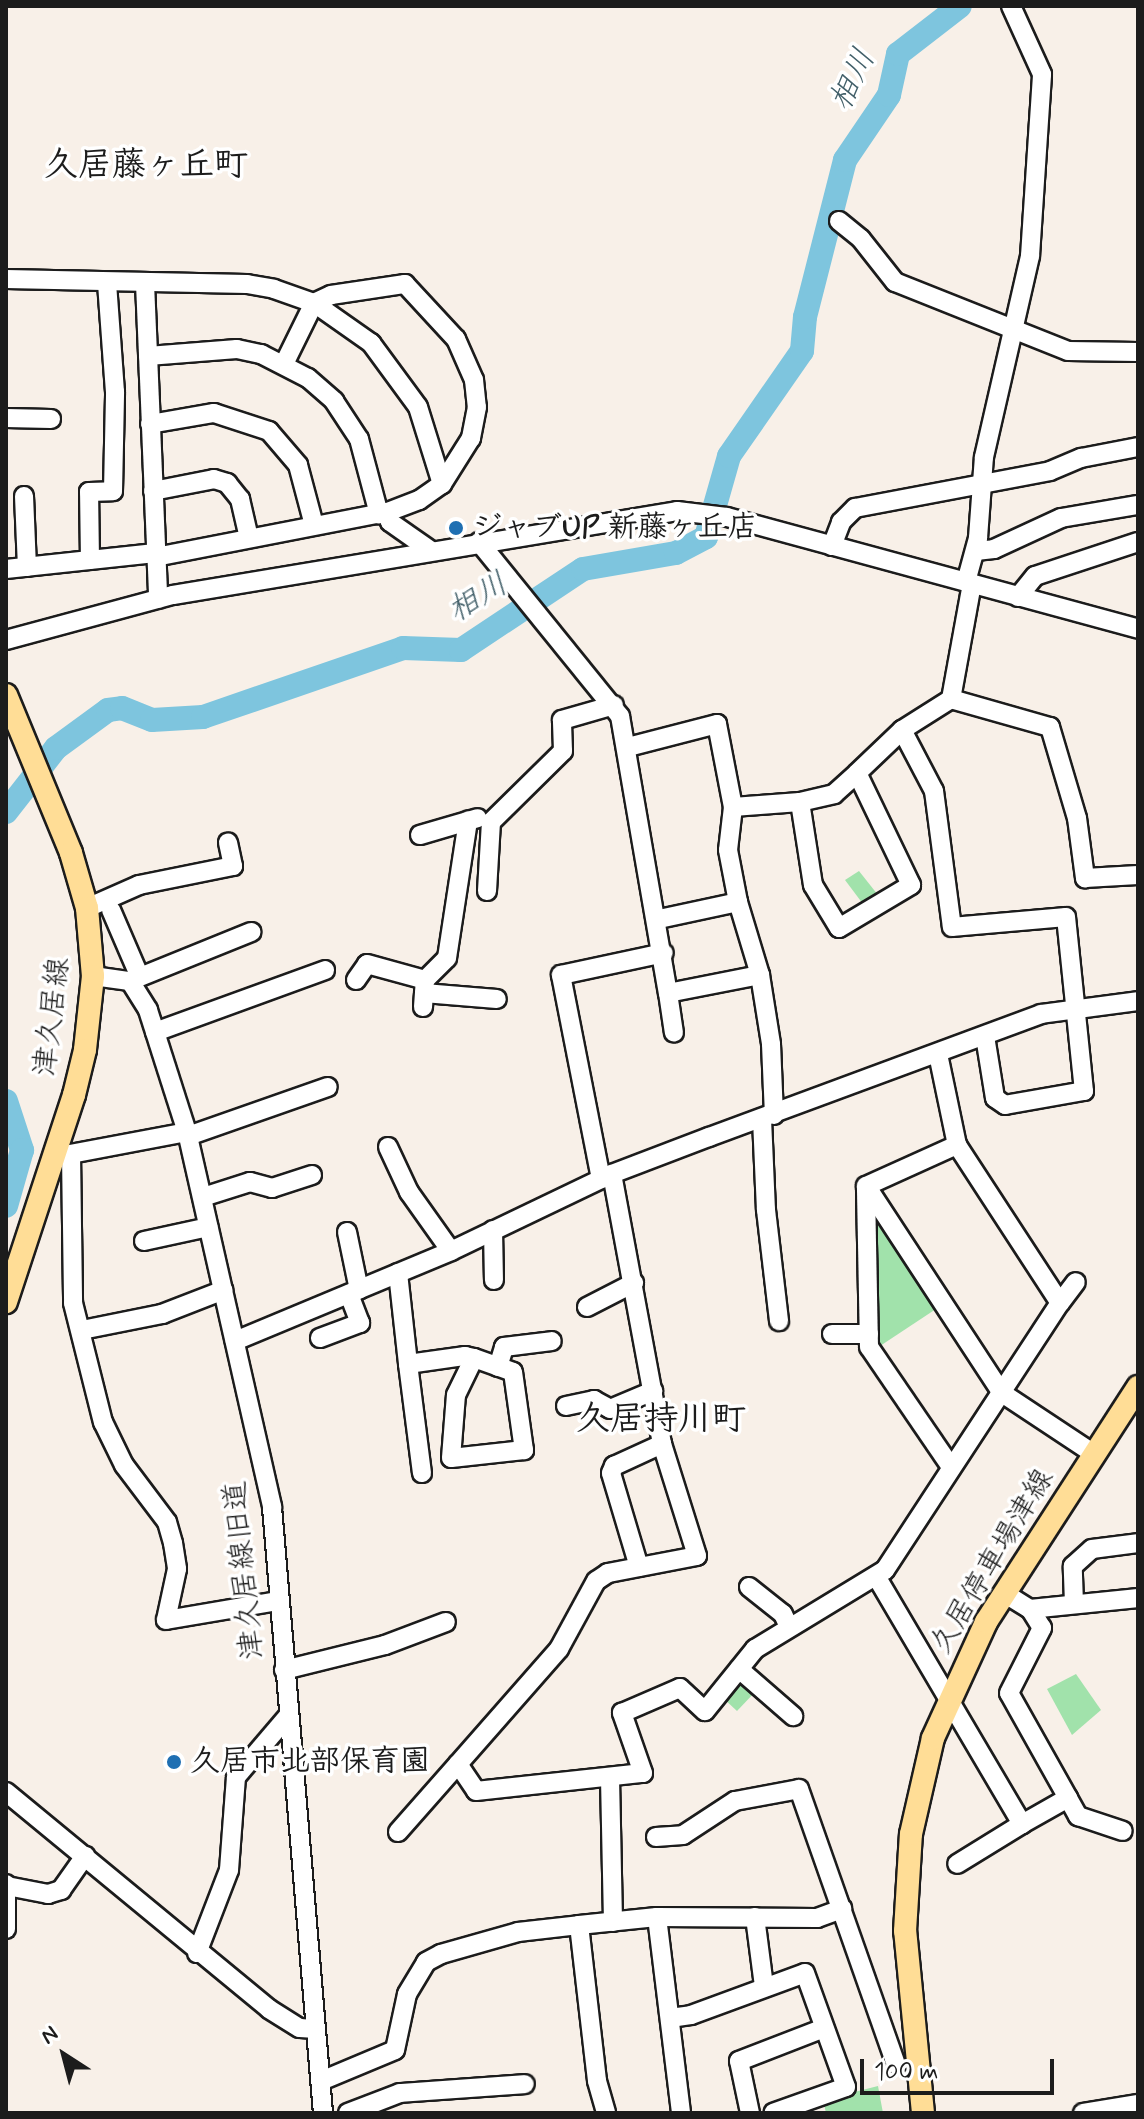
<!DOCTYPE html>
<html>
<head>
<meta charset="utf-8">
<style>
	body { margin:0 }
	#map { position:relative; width:1144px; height:2119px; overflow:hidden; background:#f8f0e8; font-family:Mynerve,"Klee One",sans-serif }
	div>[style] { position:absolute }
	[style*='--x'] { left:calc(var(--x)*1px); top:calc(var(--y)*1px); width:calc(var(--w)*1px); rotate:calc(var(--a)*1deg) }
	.green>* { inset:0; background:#a1e2ab }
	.river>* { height:24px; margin:-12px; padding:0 12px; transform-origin:12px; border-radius:12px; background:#7ec5de }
	.roads { filter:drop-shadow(2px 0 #1c1c1c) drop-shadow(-2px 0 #1c1c1c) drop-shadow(0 2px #1c1c1c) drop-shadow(0 -2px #1c1c1c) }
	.minor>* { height:18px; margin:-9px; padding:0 9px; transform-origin:9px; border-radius:9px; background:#fff }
	.major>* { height:22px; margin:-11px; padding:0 11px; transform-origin:11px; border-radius:11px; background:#ffdd96 }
	.dots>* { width:22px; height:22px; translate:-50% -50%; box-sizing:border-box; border:4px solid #fff; border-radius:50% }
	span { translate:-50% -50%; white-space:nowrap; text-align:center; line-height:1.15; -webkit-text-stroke:7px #fff; paint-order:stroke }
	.poi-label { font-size:30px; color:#1c1c1c; font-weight:700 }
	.left { translate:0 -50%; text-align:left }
	.street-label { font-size:30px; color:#1c1c1c }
	.water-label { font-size:32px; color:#43606a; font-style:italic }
	.quarter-label { font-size:34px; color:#1c1c1c; font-weight:700 }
	.frame { position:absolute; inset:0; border:8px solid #1c1c1c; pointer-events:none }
	.north { position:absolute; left:24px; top:2015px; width:80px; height:80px; -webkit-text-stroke:6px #fff; paint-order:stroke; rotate:324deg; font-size:22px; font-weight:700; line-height:32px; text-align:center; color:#1c1c1c }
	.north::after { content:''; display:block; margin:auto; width:28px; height:36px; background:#1c1c1c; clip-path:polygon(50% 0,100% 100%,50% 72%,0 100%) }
	.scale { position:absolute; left:860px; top:2059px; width:194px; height:36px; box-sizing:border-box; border:4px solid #1c1c1c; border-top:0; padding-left:10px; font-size:24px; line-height:28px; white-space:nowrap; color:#1c1c1c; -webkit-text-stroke:6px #fff; paint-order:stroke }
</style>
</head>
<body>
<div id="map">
	<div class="green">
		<div style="clip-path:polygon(859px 871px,878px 895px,863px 904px,845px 880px)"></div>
		<div style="clip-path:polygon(882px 1220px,939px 1307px,877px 1348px,874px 1222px)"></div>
		<div style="clip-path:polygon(1076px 1674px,1101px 1710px,1072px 1735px,1047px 1689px)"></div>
		<div style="clip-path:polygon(738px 1680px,756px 1691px,737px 1711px,723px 1698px)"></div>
		<div style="clip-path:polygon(878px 2086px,883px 2113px,826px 2113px,823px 2100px)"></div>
	</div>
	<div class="river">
		<div style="--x:6;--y:812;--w:81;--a:-52"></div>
		<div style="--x:56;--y:748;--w:64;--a:-36.2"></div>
		<div style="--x:108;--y:710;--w:14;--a:-8"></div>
		<div style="--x:122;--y:708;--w:32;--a:22"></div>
		<div style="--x:152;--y:720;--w:51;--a:-3.4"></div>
		<div style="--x:203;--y:717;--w:212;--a:-19"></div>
		<div style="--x:403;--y:648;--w:58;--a:2"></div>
		<div style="--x:461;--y:650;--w:146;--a:-33.6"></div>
		<div style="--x:583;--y:569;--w:94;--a:-9.8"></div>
		<div style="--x:676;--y:553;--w:34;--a:-28"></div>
		<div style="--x:706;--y:537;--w:84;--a:-74.1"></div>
		<div style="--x:729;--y:456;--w:128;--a:-55.2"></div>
		<div style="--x:802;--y:351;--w:34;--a:-85"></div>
		<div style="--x:805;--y:317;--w:162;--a:-75.7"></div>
		<div style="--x:845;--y:160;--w:78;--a:-55.9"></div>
		<div style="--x:889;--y:95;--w:42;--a:-77.6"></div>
		<div style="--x:898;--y:54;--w:78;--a:-37.7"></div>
		<div style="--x:6;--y:1101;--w:52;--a:71.9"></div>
		<div style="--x:22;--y:1150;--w:58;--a:105.9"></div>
	</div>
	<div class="roads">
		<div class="minor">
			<div style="--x:839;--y:221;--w:28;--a:39"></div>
			<div style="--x:861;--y:239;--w:55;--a:51.7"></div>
			<div style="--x:895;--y:282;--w:186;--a:21.7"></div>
			<div style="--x:1068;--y:351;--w:70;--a:0.8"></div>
			<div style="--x:6;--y:279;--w:241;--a:1.2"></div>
			<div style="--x:247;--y:284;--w:27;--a:10"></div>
			<div style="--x:274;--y:289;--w:42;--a:19.3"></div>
			<div style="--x:314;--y:303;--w:70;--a:35.1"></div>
			<div style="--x:371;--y:343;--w:79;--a:53.7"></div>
			<div style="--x:418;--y:407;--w:81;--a:72.7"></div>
			<div style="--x:442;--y:484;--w:28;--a:145"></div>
			<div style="--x:419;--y:500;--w:34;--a:159"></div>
			<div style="--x:387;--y:512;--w:236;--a:169"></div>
			<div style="--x:145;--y:283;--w:316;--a:87.6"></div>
			<div style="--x:148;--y:356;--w:89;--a:-4.5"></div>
			<div style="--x:237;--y:349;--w:25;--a:12"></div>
			<div style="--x:261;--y:354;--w:53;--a:27.1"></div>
			<div style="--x:308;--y:378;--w:35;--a:41"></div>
			<div style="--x:334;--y:401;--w:45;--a:56.7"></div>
			<div style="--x:359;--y:439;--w:78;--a:75.1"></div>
			<div style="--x:284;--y:364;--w:68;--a:-63.8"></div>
			<div style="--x:314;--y:303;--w:19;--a:-25"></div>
			<div style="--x:331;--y:295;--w:75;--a:-8.5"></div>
			<div style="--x:405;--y:284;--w:75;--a:47.2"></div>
			<div style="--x:456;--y:339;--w:45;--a:66.3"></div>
			<div style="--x:474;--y:380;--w:27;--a:84"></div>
			<div style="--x:477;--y:407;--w:32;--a:101"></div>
			<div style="--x:471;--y:438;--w:54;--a:122.2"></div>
			<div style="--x:6;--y:418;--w:45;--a:1.3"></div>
			<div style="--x:150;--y:424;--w:65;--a:-9.8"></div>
			<div style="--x:214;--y:413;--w:58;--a:18.1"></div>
			<div style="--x:269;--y:431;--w:45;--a:49.5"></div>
			<div style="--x:298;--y:465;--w:62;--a:75.1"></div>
			<div style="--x:153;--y:491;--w:62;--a:-11.1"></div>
			<div style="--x:214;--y:479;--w:14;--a:17"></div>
			<div style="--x:227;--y:483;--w:21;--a:51"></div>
			<div style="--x:240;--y:499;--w:40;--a:77"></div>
			<div style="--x:24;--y:496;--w:71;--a:87.6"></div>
			<div style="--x:387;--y:512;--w:10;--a:73"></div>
			<div style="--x:390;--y:522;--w:49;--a:35"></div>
			<div style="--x:479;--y:542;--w:224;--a:51"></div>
			<div style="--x:620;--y:716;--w:281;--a:80.2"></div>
			<div style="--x:668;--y:993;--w:94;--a:-11.1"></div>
			<div style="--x:760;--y:975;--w:70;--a:80.9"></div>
			<div style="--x:771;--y:1044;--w:71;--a:87.6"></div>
			<div style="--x:832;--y:546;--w:26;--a:-69"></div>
			<div style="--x:841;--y:522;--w:20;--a:-45"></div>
			<div style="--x:855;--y:508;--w:198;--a:-10.7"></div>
			<div style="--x:1050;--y:471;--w:34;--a:-23"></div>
			<div style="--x:1081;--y:458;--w:58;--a:-10.9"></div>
			<div style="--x:976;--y:551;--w:18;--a:-6"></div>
			<div style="--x:994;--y:549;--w:74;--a:-24.8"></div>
			<div style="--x:1061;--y:518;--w:78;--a:-9.6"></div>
			<div style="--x:90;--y:560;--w:68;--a:-90.8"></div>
			<div style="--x:89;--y:492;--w:24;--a:-2"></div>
			<div style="--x:113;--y:491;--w:99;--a:-88.8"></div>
			<div style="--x:115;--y:392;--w:110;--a:-94.2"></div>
			<div style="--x:6;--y:569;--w:150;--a:-6.1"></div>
			<div style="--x:966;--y:582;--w:46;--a:-74.7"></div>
			<div style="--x:978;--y:538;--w:81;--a:-85.8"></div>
			<div style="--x:984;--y:457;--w:206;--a:-77.1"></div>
			<div style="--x:1030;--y:256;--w:182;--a:-86.2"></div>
			<div style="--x:1042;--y:74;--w:75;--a:-114.5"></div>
			<div style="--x:1018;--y:597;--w:27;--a:-51"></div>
			<div style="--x:1035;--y:576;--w:108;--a:-18.3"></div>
			<div style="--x:6;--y:640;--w:173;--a:-15.1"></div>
			<div style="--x:173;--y:595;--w:511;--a:-9.46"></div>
			<div style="--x:677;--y:511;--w:50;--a:6.8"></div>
			<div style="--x:727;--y:517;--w:426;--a:15.2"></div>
			<div style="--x:951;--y:699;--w:103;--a:15.8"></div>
			<div style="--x:1050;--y:727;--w:95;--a:73.5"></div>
			<div style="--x:1077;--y:818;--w:61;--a:82.4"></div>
			<div style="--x:1085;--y:878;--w:53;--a:-3.2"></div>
			<div style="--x:902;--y:730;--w:58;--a:-32.3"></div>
			<div style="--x:951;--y:699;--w:117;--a:-79.7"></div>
			<div style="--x:628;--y:747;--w:92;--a:-14.5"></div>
			<div style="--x:717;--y:724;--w:85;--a:79.1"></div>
			<div style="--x:733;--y:807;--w:67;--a:-4.3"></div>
			<div style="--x:800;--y:802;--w:84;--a:81.1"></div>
			<div style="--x:813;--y:885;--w:50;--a:58.8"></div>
			<div style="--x:839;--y:928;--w:84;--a:-30.8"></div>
			<div style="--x:911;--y:885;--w:124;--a:-115.7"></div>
			<div style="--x:857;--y:773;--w:62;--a:-43.7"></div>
			<div style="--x:902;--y:730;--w:69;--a:62.3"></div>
			<div style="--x:934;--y:791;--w:137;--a:82.5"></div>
			<div style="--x:952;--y:927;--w:114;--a:-5"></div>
			<div style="--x:1066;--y:917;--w:175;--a:84.1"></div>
			<div style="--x:1084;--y:1091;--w:80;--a:170"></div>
			<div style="--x:1005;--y:1105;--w:12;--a:-145"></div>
			<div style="--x:995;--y:1098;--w:63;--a:-99.2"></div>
			<div style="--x:800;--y:802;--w:35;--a:-13"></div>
			<div style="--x:834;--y:794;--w:31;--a:-42"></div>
			<div style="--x:733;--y:807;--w:43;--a:96.6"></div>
			<div style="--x:728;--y:850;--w:53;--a:79.1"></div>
			<div style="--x:420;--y:835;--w:60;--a:-16.3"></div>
			<div style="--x:487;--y:891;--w:69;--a:-86.7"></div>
			<div style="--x:491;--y:822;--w:101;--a:-44.6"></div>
			<div style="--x:563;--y:751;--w:31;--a:-92"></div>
			<div style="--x:562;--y:720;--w:54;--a:-16.1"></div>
			<div style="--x:87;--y:908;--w:57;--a:-23.9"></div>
			<div style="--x:139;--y:885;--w:96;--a:-11.4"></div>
			<div style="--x:233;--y:866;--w:24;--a:-102"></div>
			<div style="--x:111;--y:910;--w:71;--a:66.7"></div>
			<div style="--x:659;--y:919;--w:81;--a:-12.1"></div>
			<div style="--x:738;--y:902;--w:76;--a:73.2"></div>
			<div style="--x:93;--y:976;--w:37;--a:8"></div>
			<div style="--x:130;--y:981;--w:34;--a:58"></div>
			<div style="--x:148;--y:1010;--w:128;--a:72.3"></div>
			<div style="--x:187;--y:1132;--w:385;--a:77.2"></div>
			<div style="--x:272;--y:1507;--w:608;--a:85.19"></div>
			<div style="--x:356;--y:980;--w:19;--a:-55"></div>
			<div style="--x:367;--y:964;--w:60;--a:15.4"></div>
			<div style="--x:130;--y:981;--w:131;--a:-22"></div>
			<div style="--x:424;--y:993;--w:73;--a:4.7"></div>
			<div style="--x:668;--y:993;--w:40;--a:81.5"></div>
			<div style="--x:423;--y:1007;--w:27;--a:-86"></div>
			<div style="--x:425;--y:980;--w:31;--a:-45"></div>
			<div style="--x:447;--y:958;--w:139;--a:-81.3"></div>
			<div style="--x:155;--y:1032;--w:181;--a:-20"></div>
			<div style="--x:762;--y:1119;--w:91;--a:87.5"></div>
			<div style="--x:766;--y:1210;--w:112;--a:83.3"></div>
			<div style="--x:187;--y:1132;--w:118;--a:169.3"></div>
			<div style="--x:71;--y:1154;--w:149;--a:89.2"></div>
			<div style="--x:73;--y:1303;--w:123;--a:75.9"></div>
			<div style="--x:103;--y:1422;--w:48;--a:64"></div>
			<div style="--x:124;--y:1465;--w:71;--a:53"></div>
			<div style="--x:167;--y:1522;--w:22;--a:74"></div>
			<div style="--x:173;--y:1543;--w:26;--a:81"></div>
			<div style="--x:177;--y:1569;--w:52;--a:102.2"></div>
			<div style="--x:166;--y:1620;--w:114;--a:-9.6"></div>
			<div style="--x:188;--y:1136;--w:148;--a:-19.3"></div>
			<div style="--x:388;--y:1147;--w:50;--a:65"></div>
			<div style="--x:409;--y:1192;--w:72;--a:54.6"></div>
			<div style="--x:612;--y:1174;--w:275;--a:79.5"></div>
			<div style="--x:662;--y:1444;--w:117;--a:72.6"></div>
			<div style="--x:697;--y:1556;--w:91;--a:169.2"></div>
			<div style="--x:608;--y:1573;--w:14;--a:146"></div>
			<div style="--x:596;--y:1581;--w:77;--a:118.6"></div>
			<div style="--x:559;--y:1649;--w:153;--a:131.3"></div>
			<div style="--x:458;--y:1764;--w:32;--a:56"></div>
			<div style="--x:476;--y:1791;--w:168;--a:-6.2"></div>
			<div style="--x:643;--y:1773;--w:64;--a:-109.3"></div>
			<div style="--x:622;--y:1713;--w:63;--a:-23.3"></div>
			<div style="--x:680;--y:1688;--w:34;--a:43"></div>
			<div style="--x:705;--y:1711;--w:80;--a:-51.1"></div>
			<div style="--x:755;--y:1649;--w:152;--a:-31.3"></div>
			<div style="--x:885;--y:1570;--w:319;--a:-56.8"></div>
			<div style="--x:1060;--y:1303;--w:189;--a:-123.1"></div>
			<div style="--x:957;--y:1145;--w:93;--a:-101.8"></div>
			<div style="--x:601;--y:1179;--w:208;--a:-101.1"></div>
			<div style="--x:561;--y:975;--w:105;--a:-12.1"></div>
			<div style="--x:867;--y:1187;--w:246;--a:56.8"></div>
			<div style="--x:1002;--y:1393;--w:110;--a:33.5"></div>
			<div style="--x:203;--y:1197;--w:49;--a:-17.7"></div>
			<div style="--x:250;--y:1182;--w:23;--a:15"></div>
			<div style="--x:272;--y:1188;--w:42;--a:-18"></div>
			<div style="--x:493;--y:1230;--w:50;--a:88.9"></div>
			<div style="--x:347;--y:1232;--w:59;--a:78.3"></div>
			<div style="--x:144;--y:1241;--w:66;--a:-12.2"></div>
			<div style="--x:398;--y:1273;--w:92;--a:83.7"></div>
			<div style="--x:408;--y:1364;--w:58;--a:-8"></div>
			<div style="--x:465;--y:1356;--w:9;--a:13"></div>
			<div style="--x:474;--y:1358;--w:41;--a:19.7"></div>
			<div style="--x:513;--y:1372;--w:79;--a:82"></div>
			<div style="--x:524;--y:1450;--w:73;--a:173.7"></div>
			<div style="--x:451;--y:1458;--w:63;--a:-85.5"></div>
			<div style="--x:456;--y:1395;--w:41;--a:-64.1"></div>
			<div style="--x:1060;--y:1303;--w:26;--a:-53"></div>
			<div style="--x:587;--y:1307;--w:53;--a:-27.1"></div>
			<div style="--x:82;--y:1330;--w:82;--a:-11.3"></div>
			<div style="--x:162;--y:1314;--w:66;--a:-21.2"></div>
			<div style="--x:832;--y:1334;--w:37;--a:0"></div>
			<div style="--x:320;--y:1338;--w:43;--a:-20.6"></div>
			<div style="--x:360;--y:1323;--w:31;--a:-111"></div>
			<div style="--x:235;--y:1341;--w:234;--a:-22.6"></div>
			<div style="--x:451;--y:1251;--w:178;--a:-25.6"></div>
			<div style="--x:612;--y:1174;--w:104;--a:-20.9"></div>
			<div style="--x:709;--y:1137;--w:354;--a:-20.3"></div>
			<div style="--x:1041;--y:1014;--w:98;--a:-7.6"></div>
			<div style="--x:408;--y:1364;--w:110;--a:82.7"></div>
			<div style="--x:498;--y:1367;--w:21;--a:-73"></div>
			<div style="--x:504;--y:1347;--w:48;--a:-7.1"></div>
			<div style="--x:566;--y:1406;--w:29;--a:-12"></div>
			<div style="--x:594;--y:1400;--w:18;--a:29"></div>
			<div style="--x:610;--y:1409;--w:47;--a:-22.7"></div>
			<div style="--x:951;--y:1467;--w:145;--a:-124.3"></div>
			<div style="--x:869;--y:1347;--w:161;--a:-91.1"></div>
			<div style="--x:866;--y:1186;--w:100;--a:-24.3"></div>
			<div style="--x:639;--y:1567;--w:98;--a:-106.6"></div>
			<div style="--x:611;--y:1473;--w:8;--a:-67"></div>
			<div style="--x:614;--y:1466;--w:53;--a:-24.6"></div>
			<div style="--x:876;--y:1576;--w:288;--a:59.5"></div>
			<div style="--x:1022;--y:1824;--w:76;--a:148.4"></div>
			<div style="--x:749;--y:1587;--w:43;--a:38.5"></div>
			<div style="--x:783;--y:1614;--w:14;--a:65"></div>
			<div style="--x:1004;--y:1593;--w:31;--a:32"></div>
			<div style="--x:1030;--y:1609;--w:109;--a:-5.8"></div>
			<div style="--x:1074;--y:1604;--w:38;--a:-92"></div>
			<div style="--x:1073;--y:1566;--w:25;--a:-42"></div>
			<div style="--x:1092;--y:1549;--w:46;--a:-7.4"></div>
			<div style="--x:739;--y:1669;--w:72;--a:41"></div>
			<div style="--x:284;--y:1670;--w:104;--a:-13.9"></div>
			<div style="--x:385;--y:1645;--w:65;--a:-20.7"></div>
			<div style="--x:610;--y:1778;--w:144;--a:88.8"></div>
			<div style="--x:6;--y:1792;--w:341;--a:39.5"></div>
			<div style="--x:269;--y:2009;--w:36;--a:32"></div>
			<div style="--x:300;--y:2028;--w:16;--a:4"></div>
			<div style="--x:1068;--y:1798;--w:21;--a:61"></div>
			<div style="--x:1078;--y:1816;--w:47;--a:18.4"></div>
			<div style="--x:1022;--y:1824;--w:53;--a:-29.5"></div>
			<div style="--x:1068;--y:1798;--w:120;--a:-119.3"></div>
			<div style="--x:1009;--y:1693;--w:73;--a:-63.1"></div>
			<div style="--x:1042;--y:1628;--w:22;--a:-122"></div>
			<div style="--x:398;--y:1832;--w:91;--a:-48.6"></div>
			<div style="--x:656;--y:1837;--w:27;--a:-4"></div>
			<div style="--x:683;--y:1835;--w:62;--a:-33.2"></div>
			<div style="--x:735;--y:1801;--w:65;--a:-10.6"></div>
			<div style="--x:799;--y:1789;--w:292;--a:70.6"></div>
			<div style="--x:6;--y:1884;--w:45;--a:90"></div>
			<div style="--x:7;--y:1886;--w:42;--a:11"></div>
			<div style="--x:48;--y:1894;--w:14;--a:-17"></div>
			<div style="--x:61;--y:1890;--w:42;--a:-54.8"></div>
			<div style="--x:657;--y:1917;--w:197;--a:83"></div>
			<div style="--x:755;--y:1917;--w:70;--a:82.6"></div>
			<div style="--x:579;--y:1925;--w:157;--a:83.4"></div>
			<div style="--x:597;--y:2081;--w:33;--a:74"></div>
			<div style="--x:197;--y:1953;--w:89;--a:-68.9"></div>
			<div style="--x:229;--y:1870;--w:93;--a:-85.7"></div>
			<div style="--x:236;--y:1777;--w:80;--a:-49.6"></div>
			<div style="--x:670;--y:2018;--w:21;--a:-8"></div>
			<div style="--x:691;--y:2015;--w:121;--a:-20.2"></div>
			<div style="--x:805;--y:1973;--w:121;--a:70.2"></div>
			<div style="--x:846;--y:2087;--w:77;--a:160.4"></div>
			<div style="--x:321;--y:2081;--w:80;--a:-22.7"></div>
			<div style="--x:395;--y:2050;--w:57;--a:-77.9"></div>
			<div style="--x:407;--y:1994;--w:37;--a:-59"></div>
			<div style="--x:426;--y:1962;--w:17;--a:-28"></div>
			<div style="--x:441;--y:1954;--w:80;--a:-15.9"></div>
			<div style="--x:518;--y:1932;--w:61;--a:-6.5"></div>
			<div style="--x:579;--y:1925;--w:78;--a:-5.9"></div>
			<div style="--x:657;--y:1917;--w:160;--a:0.4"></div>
			<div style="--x:817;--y:1918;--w:27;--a:-20"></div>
			<div style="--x:348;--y:2113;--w:56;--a:-21"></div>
			<div style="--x:400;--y:2093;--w:125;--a:-4.1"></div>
			<div style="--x:750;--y:2113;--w:53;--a:-101.9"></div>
			<div style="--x:739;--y:2061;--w:91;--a:-21.2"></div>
			<div style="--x:1083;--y:2113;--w:56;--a:-9.3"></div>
		</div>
		<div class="major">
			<div style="--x:6;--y:695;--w:171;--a:67.6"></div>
			<div style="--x:71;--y:853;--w:57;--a:73.8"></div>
			<div style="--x:87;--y:908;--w:68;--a:85"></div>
			<div style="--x:93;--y:976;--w:74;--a:96.2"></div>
			<div style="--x:85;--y:1050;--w:46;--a:103.7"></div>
			<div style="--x:74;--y:1095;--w:218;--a:108.2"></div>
			<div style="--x:923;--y:2113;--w:183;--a:-95.6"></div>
			<div style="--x:905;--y:1931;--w:97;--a:-86.5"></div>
			<div style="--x:911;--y:1834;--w:98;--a:-77.1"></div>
			<div style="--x:933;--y:1738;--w:128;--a:-65.4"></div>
			<div style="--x:986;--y:1622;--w:280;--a:-57.1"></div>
		</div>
	</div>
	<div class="dots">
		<div style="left:456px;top:528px;background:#1f6fb2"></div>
		<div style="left:174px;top:1762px;background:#1f6fb2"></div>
	</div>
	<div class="poi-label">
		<span class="left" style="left:472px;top:528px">ジャブUP 新藤ヶ丘店</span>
		<span class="left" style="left:190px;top:1762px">久居市北部保育園</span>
	</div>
	<div class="street-label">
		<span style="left:53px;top:1017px;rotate:-83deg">津久居線</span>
		<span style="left:993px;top:1562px;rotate:-59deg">久居停車場津線</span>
		<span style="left:245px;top:1570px;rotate:-96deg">津久居線旧道</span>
	</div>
	<div class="water-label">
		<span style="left:853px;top:80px;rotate:-64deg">相川</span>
		<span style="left:478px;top:598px;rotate:-31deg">相川</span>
	</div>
	<div class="quarter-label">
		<span style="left:146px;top:166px">久居藤ヶ丘町</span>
		<span style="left:661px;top:1420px">久居持川町</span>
	</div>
	<div class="frame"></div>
	<div class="north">N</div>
	<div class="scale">100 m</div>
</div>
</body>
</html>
